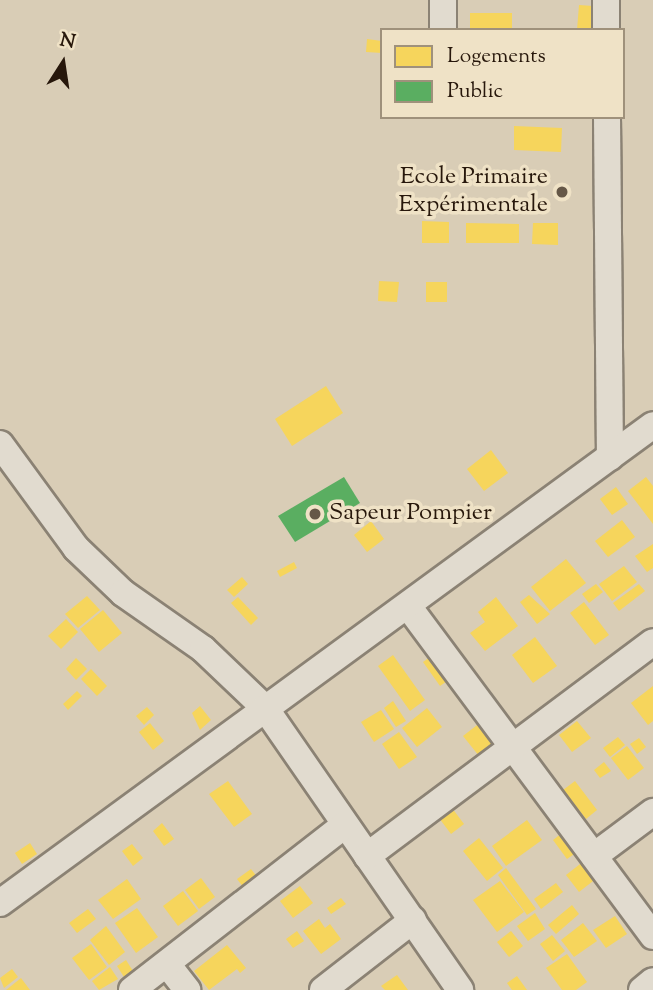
<!DOCTYPE html>
<html>
<head>
<meta charset="utf-8">
<style>
	body { margin:0 }
	#map { position:relative; width:653px; height:990px; overflow:hidden; background:#d9cdb6; font-family:"Sorts Mill Goudy",serif }
	div>[style] { position:absolute }
	[style*='--x'] { left:calc(var(--x)*1px); top:calc(var(--y)*1px); width:calc(var(--w)*1px); rotate:calc(var(--a)*1deg) }
	.homes>* { inset:0; background:#f6d55c }
	.public>* { inset:0; background:#5aae61 }
	.roads { filter:drop-shadow(2px 0 #8b8274) drop-shadow(-2px 0 #8b8274) drop-shadow(0 2px #8b8274) drop-shadow(0 -2px #8b8274) }
	.minor>* { height:26px; margin:-13px; padding:0 13px; transform-origin:13px; border-radius:13px; background:#e1dbcf }
	.dots>* { width:19px; height:19px; translate:-50% -50%; box-sizing:border-box; border:4px solid #efe2c6; border-radius:50% }
	span { translate:-50% -50%; white-space:nowrap; text-align:center; line-height:1.15; -webkit-text-stroke:7px #efe2c6; paint-order:stroke }
	.poi-label { font-size:24px; color:#27170b }
	.right { translate:-100% -50%; text-align:right }
	.left { translate:0 -50%; text-align:left }
	.legend { position:absolute; left:380px; top:28px; width:245px; height:91px; box-sizing:border-box; background:#efe2c6; border:2px solid #9f917b; margin:0; padding:9px 12px; list-style:none; font-size:21px; color:#27170b }
	.legend li { display:flex; align-items:center; gap:14px; height:35px }
	.legend b { width:35px; border:2px solid #9f917b }
	.north { position:absolute; left:28px; top:28px; width:70px; height:70px; -webkit-text-stroke:5px #efe2c6; paint-order:stroke; rotate:12deg; font-size:19px; font-weight:700; line-height:28px; text-align:center; color:#27170b }
	.north::after { content:''; display:block; margin:auto; width:24px; height:32px; background:#27170b; clip-path:polygon(50% 0,100% 100%,50% 72%,0 100%) }
</style>
</head>
<body>
<div id="map">
	<div class="homes">
		<div style="clip-path:polygon(579px 5px,593px 6px,591px 30px,577px 30px)"></div>
		<div style="clip-path:polygon(470px 13px,512px 13px,512px 30px,470px 30px)"></div>
		<div style="clip-path:polygon(367px 39px,382px 41px,382px 53px,366px 52px)"></div>
		<div style="clip-path:polygon(514px 126px,562px 128px,561px 152px,514px 150px)"></div>
		<div style="clip-path:polygon(422px 221px,449px 222px,449px 243px,422px 243px)"></div>
		<div style="clip-path:polygon(466px 223px,519px 224px,519px 243px,466px 243px)"></div>
		<div style="clip-path:polygon(533px 223px,558px 223px,558px 245px,532px 244px)"></div>
		<div style="clip-path:polygon(379px 281px,399px 282px,397px 302px,378px 301px)"></div>
		<div style="clip-path:polygon(426px 282px,447px 282px,447px 302px,426px 302px)"></div>
		<div style="clip-path:polygon(326px 386px,343px 413px,292px 446px,275px 419px)"></div>
		<div style="clip-path:polygon(491px 450px,508px 473px,484px 491px,467px 469px)"></div>
		<div style="clip-path:polygon(646px 477px,653px 486px,653px 524px,628px 491px)"></div>
		<div style="clip-path:polygon(616px 487px,628px 504px,612px 515px,600px 499px)"></div>
		<div style="clip-path:polygon(622px 520px,635px 537px,608px 557px,595px 541px)"></div>
		<div style="clip-path:polygon(371px 521px,384px 539px,367px 552px,354px 535px)"></div>
		<div style="clip-path:polygon(653px 544px,653px 568px,647px 572px,635px 556px)"></div>
		<div style="clip-path:polygon(566px 559px,586px 583px,550px 611px,531px 587px)"></div>
		<div style="clip-path:polygon(294px 562px,297px 568px,280px 577px,277px 571px)"></div>
		<div style="clip-path:polygon(624px 566px,637px 582px,612px 601px,599px 584px)"></div>
		<div style="clip-path:polygon(242px 577px,248px 584px,234px 597px,227px 590px)"></div>
		<div style="clip-path:polygon(596px 584px,603px 592px,589px 603px,582px 594px)"></div>
		<div style="clip-path:polygon(639px 584px,645px 591px,619px 611px,613px 603px)"></div>
		<div style="clip-path:polygon(529px 595px,550px 614px,537px 624px,520px 602px)"></div>
		<div style="clip-path:polygon(87px 596px,100px 610px,78px 628px,65px 614px)"></div>
		<div style="clip-path:polygon(238px 597px,258px 618px,251px 625px,231px 603px)"></div>
		<div style="clip-path:polygon(496px 597px,518px 626px,485px 651px,470px 633px,485px 622px,478px 612px)"></div>
		<div style="clip-path:polygon(584px 602px,609px 635px,595px 645px,570px 613px)"></div>
		<div style="clip-path:polygon(103px 610px,122px 633px,99px 652px,80px 629px)"></div>
		<div style="clip-path:polygon(66px 619px,78px 632px,61px 649px,48px 636px)"></div>
		<div style="clip-path:polygon(535px 637px,557px 666px,533px 683px,512px 655px)"></div>
		<div style="clip-path:polygon(393px 655px,425px 700px,410px 711px,378px 666px)"></div>
		<div style="clip-path:polygon(433px 655px,450px 679px,440px 686px,423px 662px)"></div>
		<div style="clip-path:polygon(76px 658px,87px 669px,76px 680px,66px 669px)"></div>
		<div style="clip-path:polygon(91px 669px,107px 686px,97px 696px,81px 679px)"></div>
		<div style="clip-path:polygon(653px 686px,653px 721px,648px 725px,631px 703px)"></div>
		<div style="clip-path:polygon(77px 691px,82px 696px,68px 710px,63px 704px)"></div>
		<div style="clip-path:polygon(393px 701px,406px 721px,396px 727px,384px 708px)"></div>
		<div style="clip-path:polygon(200px 706px,211px 720px,200px 730px,192px 713px)"></div>
		<div style="clip-path:polygon(147px 707px,154px 715px,144px 725px,136px 716px)"></div>
		<div style="clip-path:polygon(427px 708px,442px 727px,417px 747px,402px 728px)"></div>
		<div style="clip-path:polygon(381px 710px,394px 729px,374px 742px,361px 722px)"></div>
		<div style="clip-path:polygon(577px 721px,591px 738px,572px 752px,559px 735px)"></div>
		<div style="clip-path:polygon(481px 722px,496px 742px,479px 756px,463px 736px)"></div>
		<div style="clip-path:polygon(150px 723px,164px 741px,153px 750px,139px 732px)"></div>
		<div style="clip-path:polygon(399px 732px,417px 757px,399px 769px,382px 744px)"></div>
		<div style="clip-path:polygon(618px 737px,625px 745px,610px 757px,603px 748px)"></div>
		<div style="clip-path:polygon(639px 738px,646px 747px,637px 754px,630px 744px)"></div>
		<div style="clip-path:polygon(627px 746px,644px 768px,628px 780px,611px 758px)"></div>
		<div style="clip-path:polygon(604px 762px,611px 771px,600px 778px,594px 770px)"></div>
		<div style="clip-path:polygon(228px 781px,252px 814px,234px 827px,209px 794px)"></div>
		<div style="clip-path:polygon(575px 781px,597px 810px,586px 819px,563px 790px)"></div>
		<div style="clip-path:polygon(452px 808px,464px 824px,451px 834px,439px 818px)"></div>
		<div style="clip-path:polygon(527px 820px,542px 840px,506px 866px,492px 846px)"></div>
		<div style="clip-path:polygon(162px 823px,174px 839px,164px 846px,153px 831px)"></div>
		<div style="clip-path:polygon(562px 833px,577px 852px,567px 859px,553px 840px)"></div>
		<div style="clip-path:polygon(479px 838px,503px 868px,487px 881px,463px 851px)"></div>
		<div style="clip-path:polygon(30px 843px,37px 854px,22px 864px,15px 853px)"></div>
		<div style="clip-path:polygon(132px 844px,143px 858px,133px 866px,122px 851px)"></div>
		<div style="clip-path:polygon(584px 861px,597px 878px,579px 892px,566px 875px)"></div>
		<div style="clip-path:polygon(506px 868px,536px 909px,527px 915px,498px 875px)"></div>
		<div style="clip-path:polygon(251px 869px,258px 878px,244px 888px,237px 879px)"></div>
		<div style="clip-path:polygon(201px 878px,215px 897px,199px 909px,185px 890px)"></div>
		<div style="clip-path:polygon(127px 879px,141px 899px,113px 919px,98px 900px)"></div>
		<div style="clip-path:polygon(500px 881px,524px 912px,497px 932px,473px 900px)"></div>
		<div style="clip-path:polygon(556px 883px,563px 892px,541px 909px,534px 899px)"></div>
		<div style="clip-path:polygon(300px 886px,313px 903px,293px 918px,280px 901px)"></div>
		<div style="clip-path:polygon(183px 891px,198px 911px,178px 926px,163px 906px)"></div>
		<div style="clip-path:polygon(341px 898px,346px 904px,331px 914px,327px 908px)"></div>
		<div style="clip-path:polygon(572px 905px,579px 914px,556px 934px,548px 925px)"></div>
		<div style="clip-path:polygon(137px 908px,158px 937px,136px 953px,115px 923px)"></div>
		<div style="clip-path:polygon(88px 909px,96px 919px,77px 933px,69px 923px)"></div>
		<div style="clip-path:polygon(535px 913px,545px 929px,528px 941px,517px 926px)"></div>
		<div style="clip-path:polygon(615px 916px,627px 934px,606px 948px,593px 930px)"></div>
		<div style="clip-path:polygon(319px 919px,325px 928px,330px 924px,341px 939px,321px 954px,303px 931px)"></div>
		<div style="clip-path:polygon(583px 923px,597px 941px,574px 957px,561px 940px)"></div>
		<div style="clip-path:polygon(106px 926px,125px 952px,109px 965px,90px 940px)"></div>
		<div style="clip-path:polygon(297px 931px,304px 941px,293px 948px,286px 939px)"></div>
		<div style="clip-path:polygon(511px 931px,523px 946px,509px 957px,497px 942px)"></div>
		<div style="clip-path:polygon(552px 935px,565px 951px,553px 961px,540px 944px)"></div>
		<div style="clip-path:polygon(91px 944px,107px 967px,89px 980px,72px 958px)"></div>
		<div style="clip-path:polygon(227px 945px,246px 968px,240px 973px,237px 969px,209px 990px,194px 971px)"></div>
		<div style="clip-path:polygon(567px 954px,587px 982px,576px 990px,562px 990px,546px 968px)"></div>
		<div style="clip-path:polygon(126px 960px,133px 971px,124px 977px,117px 966px)"></div>
		<div style="clip-path:polygon(110px 967px,118px 979px,99px 990px,92px 981px)"></div>
		<div style="clip-path:polygon(12px 969px,18px 977px,4px 988px,0 978px)"></div>
		<div style="clip-path:polygon(397px 975px,408px 990px,385px 990px,381px 986px)"></div>
		<div style="clip-path:polygon(517px 976px,527px 990px,512px 990px,507px 983px)"></div>
		<div style="clip-path:polygon(21px 978px,30px 990px,6px 990px)"></div>
	</div>
	<div class="public">
		<div style="clip-path:polygon(344px 477px,360px 503px,295px 542px,278px 516px)"></div>
	</div>
	<div class="roads">
		<div class="minor">
			<div style="--x:606;--y:0;--w:30;--a:90"></div>
			<div style="--x:443;--y:30;--w:30;--a:-90"></div>
			<div style="--x:607;--y:117;--w:340;--a:89.5"></div>
			<div style="--x:0;--y:444;--w:129;--a:53.8"></div>
			<div style="--x:76;--y:548;--w:65;--a:43.8"></div>
			<div style="--x:123;--y:593;--w:98;--a:35"></div>
			<div style="--x:203;--y:649;--w:86;--a:43.6"></div>
			<div style="--x:265;--y:708;--w:343;--a:55.3"></div>
			<div style="--x:408;--y:606;--w:411;--a:53.4"></div>
			<div style="--x:367;--y:856;--w:357;--a:-36.8"></div>
			<div style="--x:594;--y:856;--w:74;--a:-36.7"></div>
			<div style="--x:0;--y:903;--w:809;--a:-36.2"></div>
			<div style="--x:167;--y:964;--w:33;--a:52"></div>
			<div style="--x:132;--y:990;--w:269;--a:-37.8"></div>
			<div style="--x:323;--y:990;--w:114;--a:-37.9"></div>
			<div style="--x:642;--y:990;--w:14;--a:-39"></div>
		</div>
	</div>
	<div class="dots">
		<div style="left:562px;top:192px;background:#655747"></div>
		<div style="left:315px;top:514px;background:#655747"></div>
	</div>
	<div class="poi-label">
		<span class="right" style="left:548px;top:192px">Ecole Primaire<br>Expérimentale</span>
		<span class="left" style="left:329px;top:514px">Sapeur Pompier</span>
	</div>
	<ul class="legend">
	<li><b style="height:19px;background:#f6d55c"></b>Logements</li>
	<li><b style="height:19px;background:#5aae61"></b>Public</li>
	</ul>
	<div class="north">N</div>
</div>
</body>
</html>
